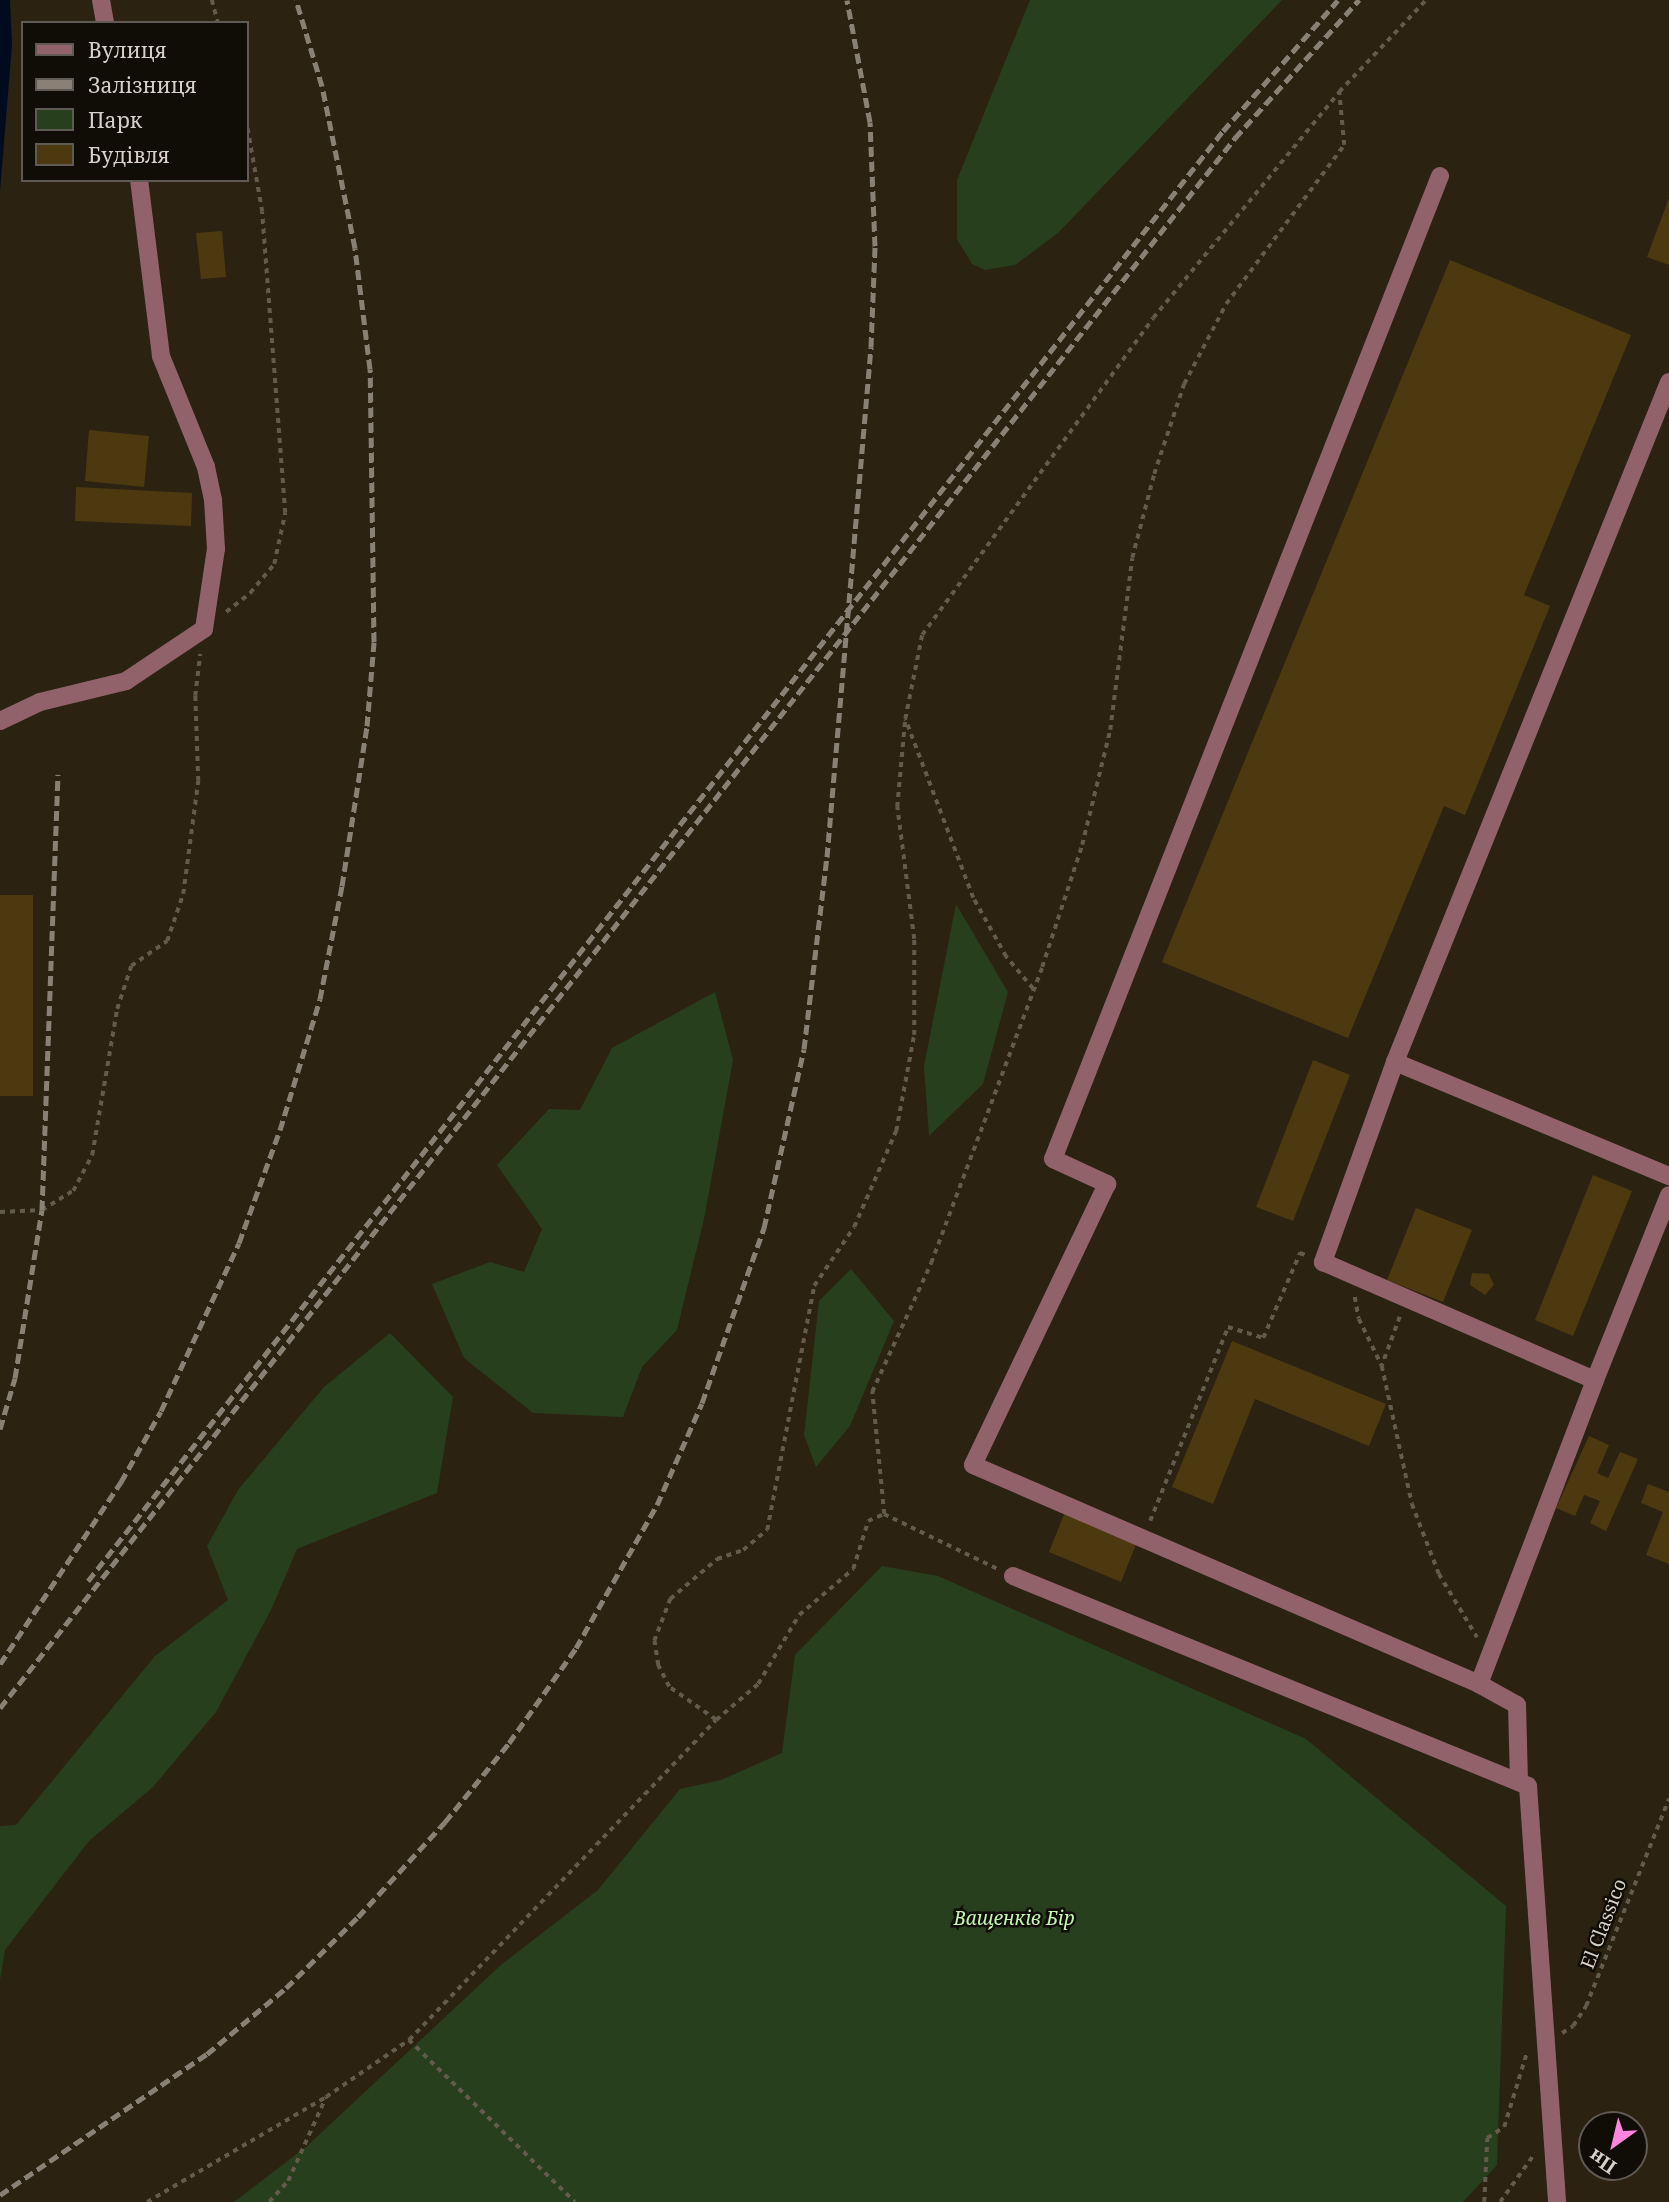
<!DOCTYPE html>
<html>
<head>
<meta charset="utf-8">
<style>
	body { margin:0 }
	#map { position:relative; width:1669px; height:2202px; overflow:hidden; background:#2b2212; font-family:"Noto Serif",serif }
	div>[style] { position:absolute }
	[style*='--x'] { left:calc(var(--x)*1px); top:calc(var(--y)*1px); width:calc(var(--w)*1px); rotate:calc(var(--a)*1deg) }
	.green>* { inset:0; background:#273f1c }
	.water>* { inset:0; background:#000c1e }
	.building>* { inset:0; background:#4d3910 }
	.path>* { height:3.5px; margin-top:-1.75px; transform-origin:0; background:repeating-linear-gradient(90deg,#635b4d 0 5px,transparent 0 10px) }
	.minor>* { height:18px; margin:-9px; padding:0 9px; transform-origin:9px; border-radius:9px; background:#92626b }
	.rail>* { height:5px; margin-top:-2.5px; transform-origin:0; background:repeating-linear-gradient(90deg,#898175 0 10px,transparent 0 15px) }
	span { translate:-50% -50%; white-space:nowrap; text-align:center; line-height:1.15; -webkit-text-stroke:5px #100c06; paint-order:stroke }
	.park-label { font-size:19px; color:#c2f5ad; font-style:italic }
	.street-label { font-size:19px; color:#d6d0c6 }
	.legend { position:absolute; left:21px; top:21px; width:228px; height:161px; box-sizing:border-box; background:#100c06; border:2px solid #5f5a53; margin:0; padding:9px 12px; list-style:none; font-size:21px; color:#d6d0c6 }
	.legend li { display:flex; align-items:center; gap:14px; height:35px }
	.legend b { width:35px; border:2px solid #5f5a53 }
	.north { position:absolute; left:1578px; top:2111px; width:70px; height:70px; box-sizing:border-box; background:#100c06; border:2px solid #5f5a53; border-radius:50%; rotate:214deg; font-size:19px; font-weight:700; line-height:28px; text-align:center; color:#d6d0c6 }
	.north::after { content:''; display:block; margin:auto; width:24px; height:32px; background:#fe85e0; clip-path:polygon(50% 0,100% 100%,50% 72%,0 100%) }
</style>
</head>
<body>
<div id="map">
	<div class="green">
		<div style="clip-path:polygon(1030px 0,1282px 0,1058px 233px,1015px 265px,985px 270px,972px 264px,957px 239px,957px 180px)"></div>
		<div style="clip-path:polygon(956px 904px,1008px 992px,983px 1084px,929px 1136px,924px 1066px)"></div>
		<div style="clip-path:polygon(715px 992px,733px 1060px,704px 1219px,677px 1330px,642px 1367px,623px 1417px,533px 1413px,464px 1358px,432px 1284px,490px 1262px,524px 1272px,542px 1229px,497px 1165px,549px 1109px,580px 1110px,612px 1048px)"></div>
		<div style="clip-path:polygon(851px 1269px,894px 1321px,850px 1426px,816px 1467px,804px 1435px,819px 1301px)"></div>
		<div style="clip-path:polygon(390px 1333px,453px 1397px,437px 1493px,297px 1549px,271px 1610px,216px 1712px,153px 1787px,89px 1841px,5px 1950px,0 1980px,0 1826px,16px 1825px,155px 1656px,228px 1600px,207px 1546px,238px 1490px,324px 1387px)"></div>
		<div style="clip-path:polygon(882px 1566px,938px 1576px,1306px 1739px,1506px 1906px,1497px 2165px,1463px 2202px,234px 2202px,307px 2146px,502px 1964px,598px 1890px,680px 1789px,721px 1780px,782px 1753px,795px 1655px)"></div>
	</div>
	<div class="water">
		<div style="clip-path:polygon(0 0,10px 0,12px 45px,0 191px)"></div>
	</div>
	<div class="building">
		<div style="clip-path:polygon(1669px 198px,1669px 265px,1647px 257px)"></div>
		<div style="clip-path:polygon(222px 231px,226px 277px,201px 279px,196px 233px)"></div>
		<div style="clip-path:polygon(1450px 260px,1631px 335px,1524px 595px,1550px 606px,1465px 815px,1444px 806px,1348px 1038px,1162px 962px)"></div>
		<div style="clip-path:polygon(89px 430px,149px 436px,144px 487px,85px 481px)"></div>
		<div style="clip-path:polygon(76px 487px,192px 493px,191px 526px,75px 521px)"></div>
		<div style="clip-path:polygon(0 895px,33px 895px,33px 1096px,0 1096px)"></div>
		<div style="clip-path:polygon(1313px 1060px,1350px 1075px,1293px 1221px,1256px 1207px)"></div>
		<div style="clip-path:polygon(1593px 1175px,1632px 1191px,1573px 1336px,1535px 1320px)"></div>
		<div style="clip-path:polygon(1416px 1208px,1472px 1230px,1443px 1302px,1387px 1280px)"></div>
		<div style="clip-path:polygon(1472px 1273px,1489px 1274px,1494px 1285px,1485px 1295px,1470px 1285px)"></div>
		<div style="clip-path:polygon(1232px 1341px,1386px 1404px,1369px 1446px,1255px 1399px,1213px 1504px,1172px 1487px)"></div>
		<div style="clip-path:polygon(1589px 1436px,1609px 1445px,1597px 1473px,1608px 1478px,1620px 1452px,1638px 1459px,1606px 1531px,1590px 1523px,1600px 1501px,1584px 1495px,1575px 1516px,1556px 1508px)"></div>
		<div style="clip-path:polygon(1648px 1484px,1669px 1492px,1669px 1564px,1646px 1555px,1663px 1512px,1641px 1503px)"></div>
		<div style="clip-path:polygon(1065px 1512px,1137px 1542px,1121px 1582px,1049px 1552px)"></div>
	</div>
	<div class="path">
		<div style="--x:212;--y:0;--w:24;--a:75"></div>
		<div style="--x:226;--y:612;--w:31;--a:-38"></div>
		<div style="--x:250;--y:593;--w:38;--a:-50"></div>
		<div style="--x:274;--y:564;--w:52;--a:-77.8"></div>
		<div style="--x:285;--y:513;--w:302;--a:-94.4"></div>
		<div style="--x:262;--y:212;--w:86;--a:-100"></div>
		<div style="--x:1033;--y:989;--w:42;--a:-130.2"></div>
		<div style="--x:1006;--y:957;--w:68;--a:-119.2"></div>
		<div style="--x:973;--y:898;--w:191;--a:-110.8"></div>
		<div style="--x:905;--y:719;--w:86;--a:-78.6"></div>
		<div style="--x:922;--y:635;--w:392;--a:-53.9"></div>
		<div style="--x:1153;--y:318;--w:293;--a:-50.5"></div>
		<div style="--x:1339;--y:92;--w:127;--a:-46.6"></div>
		<div style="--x:0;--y:1212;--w:42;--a:-2.7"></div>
		<div style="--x:42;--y:1210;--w:36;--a:-32"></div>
		<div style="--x:73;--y:1191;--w:41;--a:-62.2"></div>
		<div style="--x:92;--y:1155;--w:148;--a:-80.3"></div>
		<div style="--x:117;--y:1009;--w:45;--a:-72"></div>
		<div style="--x:131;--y:966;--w:44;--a:-34.8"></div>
		<div style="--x:167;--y:941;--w:50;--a:-71.2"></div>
		<div style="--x:183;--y:894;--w:114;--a:-82.4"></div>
		<div style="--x:198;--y:781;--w:85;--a:-92"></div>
		<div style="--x:195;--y:696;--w:42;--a:-83.2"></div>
		<div style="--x:1355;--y:1297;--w:22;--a:80"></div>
		<div style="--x:1359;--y:1319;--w:52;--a:63.9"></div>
		<div style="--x:1400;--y:1317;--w:52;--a:110.2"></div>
		<div style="--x:1382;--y:1366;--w:141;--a:77.7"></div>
		<div style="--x:1412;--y:1504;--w:75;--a:68.9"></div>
		<div style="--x:1439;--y:1574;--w:74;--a:58.9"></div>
		<div style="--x:884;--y:1514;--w:123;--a:-95.6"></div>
		<div style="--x:872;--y:1392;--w:142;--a:-65.4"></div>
		<div style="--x:931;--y:1263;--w:316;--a:-69.4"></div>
		<div style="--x:1042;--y:967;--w:128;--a:-71.8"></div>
		<div style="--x:1082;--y:845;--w:118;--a:-76.3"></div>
		<div style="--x:1110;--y:730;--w:173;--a:-82.7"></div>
		<div style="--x:1132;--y:558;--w:87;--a:-75.3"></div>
		<div style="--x:1154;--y:474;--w:95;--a:-71.6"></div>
		<div style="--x:1184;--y:384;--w:90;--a:-62.3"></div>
		<div style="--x:1226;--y:304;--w:198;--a:-53.4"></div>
		<div style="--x:1344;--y:145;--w:53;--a:-95.4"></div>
		<div style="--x:1150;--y:1521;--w:209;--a:-68.1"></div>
		<div style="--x:1228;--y:1327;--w:37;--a:17"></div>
		<div style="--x:1263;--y:1338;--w:93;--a:-66.5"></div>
		<div style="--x:1300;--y:1253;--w:9;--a:21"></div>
		<div style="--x:716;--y:1720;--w:57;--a:-144.9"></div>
		<div style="--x:669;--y:1687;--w:25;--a:-117"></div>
		<div style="--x:658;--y:1665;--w:24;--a:-99"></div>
		<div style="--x:654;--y:1641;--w:45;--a:-69.1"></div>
		<div style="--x:670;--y:1599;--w:62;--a:-40.4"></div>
		<div style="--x:717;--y:1559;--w:28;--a:-19"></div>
		<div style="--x:743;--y:1550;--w:31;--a:-40"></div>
		<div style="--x:767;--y:1530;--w:248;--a:-79.1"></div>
		<div style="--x:814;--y:1286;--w:71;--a:-55.9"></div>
		<div style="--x:854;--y:1227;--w:105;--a:-66.4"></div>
		<div style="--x:896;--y:1131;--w:98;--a:-79.4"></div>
		<div style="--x:914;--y:1035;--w:96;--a:-90"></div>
		<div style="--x:914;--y:939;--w:133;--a:-97.3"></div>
		<div style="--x:897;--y:807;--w:88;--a:-84.8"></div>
		<div style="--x:1562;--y:2033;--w:13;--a:-32"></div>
		<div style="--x:1573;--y:2026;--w:24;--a:-57"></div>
		<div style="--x:1586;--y:2006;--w:223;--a:-68.2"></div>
		<div style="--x:409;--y:2040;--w:232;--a:44.3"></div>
		<div style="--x:147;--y:2202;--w:208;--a:-30.4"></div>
		<div style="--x:326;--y:2097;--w:101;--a:-34.5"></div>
		<div style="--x:409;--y:2040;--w:443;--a:-46.2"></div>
		<div style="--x:716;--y:1720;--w:55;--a:-40.6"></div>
		<div style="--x:758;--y:1684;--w:80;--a:-59.3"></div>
		<div style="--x:799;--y:1615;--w:71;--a:-40.4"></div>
		<div style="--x:853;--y:1569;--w:50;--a:-72.6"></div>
		<div style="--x:868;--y:1521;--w:17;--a:-24"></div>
		<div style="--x:884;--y:1514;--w:127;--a:25.8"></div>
		<div style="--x:269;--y:2202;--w:28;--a:-48"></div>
		<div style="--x:288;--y:2181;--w:92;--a:-65.7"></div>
		<div style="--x:1484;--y:2202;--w:64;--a:-87.3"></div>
		<div style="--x:1487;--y:2138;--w:20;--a:-33"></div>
		<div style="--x:1504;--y:2127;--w:78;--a:-73"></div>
		<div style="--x:1500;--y:2202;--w:60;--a:-54.5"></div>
	</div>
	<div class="minor">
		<div style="--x:101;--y:0;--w:23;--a:80"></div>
		<div style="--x:1440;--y:176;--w:1056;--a:111.49"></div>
		<div style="--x:1053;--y:1159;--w:60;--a:24.8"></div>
		<div style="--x:1107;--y:1184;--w:311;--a:115.5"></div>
		<div style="--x:973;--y:1465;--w:551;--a:23.4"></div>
		<div style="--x:1479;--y:1684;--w:325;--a:-69.1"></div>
		<div style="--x:1669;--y:382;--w:733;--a:111.95"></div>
		<div style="--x:1395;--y:1062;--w:297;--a:22.6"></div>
		<div style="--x:0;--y:721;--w:44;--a:-25.4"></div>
		<div style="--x:40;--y:702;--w:89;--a:-13.7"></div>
		<div style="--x:126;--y:681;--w:94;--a:-33.7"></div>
		<div style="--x:204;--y:629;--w:81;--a:-81.5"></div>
		<div style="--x:216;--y:549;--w:49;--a:-93.5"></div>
		<div style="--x:213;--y:500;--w:34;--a:-102"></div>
		<div style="--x:206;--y:467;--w:120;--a:-112.1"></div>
		<div style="--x:161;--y:356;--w:177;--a:-97.1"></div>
		<div style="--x:1395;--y:1062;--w:213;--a:109.8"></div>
		<div style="--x:1323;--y:1262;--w:296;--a:23.5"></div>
		<div style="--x:1595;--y:1380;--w:199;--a:-68.2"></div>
		<div style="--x:1013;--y:1576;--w:556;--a:22.18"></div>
		<div style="--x:1528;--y:1786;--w:417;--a:86"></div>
		<div style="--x:1479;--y:1684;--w:43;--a:28.9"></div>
		<div style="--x:1517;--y:1705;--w:77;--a:88.5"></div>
	</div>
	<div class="rail">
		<div style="--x:0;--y:1429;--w:53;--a:-73.6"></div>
		<div style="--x:15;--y:1378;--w:170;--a:-80.9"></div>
		<div style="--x:42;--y:1210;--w:436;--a:-87.9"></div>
		<div style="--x:88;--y:1581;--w:1841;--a:-51.95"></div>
		<div style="--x:1223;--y:131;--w:174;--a:-48.7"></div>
		<div style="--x:0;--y:1664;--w:219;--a:-56.4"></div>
		<div style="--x:121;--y:1482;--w:81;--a:-60.6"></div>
		<div style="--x:161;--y:1411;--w:185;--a:-65.1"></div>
		<div style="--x:239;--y:1243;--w:120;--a:-70.1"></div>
		<div style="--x:280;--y:1130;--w:137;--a:-73"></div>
		<div style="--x:320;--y:999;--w:115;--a:-79"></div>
		<div style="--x:342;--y:886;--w:162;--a:-81.1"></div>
		<div style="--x:367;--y:726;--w:84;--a:-85.2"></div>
		<div style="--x:374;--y:642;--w:273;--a:-90.8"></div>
		<div style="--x:370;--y:369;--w:122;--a:-97.1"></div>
		<div style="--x:355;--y:248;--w:165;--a:-101.5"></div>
		<div style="--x:322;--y:86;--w:90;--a:-106.8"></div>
		<div style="--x:0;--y:1708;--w:1998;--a:-51.81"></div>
		<div style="--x:1235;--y:138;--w:186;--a:-48.1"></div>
		<div style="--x:0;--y:2195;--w:250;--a:-34.3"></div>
		<div style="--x:207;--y:2054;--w:103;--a:-39.9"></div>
		<div style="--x:286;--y:1988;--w:101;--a:-44.6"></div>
		<div style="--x:358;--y:1917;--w:129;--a:-47.5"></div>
		<div style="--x:445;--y:1822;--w:102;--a:-51"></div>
		<div style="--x:509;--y:1743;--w:116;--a:-54.8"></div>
		<div style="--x:576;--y:1648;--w:164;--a:-60.5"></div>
		<div style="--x:657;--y:1505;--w:111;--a:-66.2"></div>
		<div style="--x:702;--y:1403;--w:186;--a:-70.5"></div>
		<div style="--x:764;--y:1228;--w:183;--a:-77.4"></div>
		<div style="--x:804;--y:1049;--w:193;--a:-83.2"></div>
		<div style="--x:827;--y:857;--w:512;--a:-85.07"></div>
		<div style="--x:871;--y:347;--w:101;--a:-87.7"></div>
		<div style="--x:875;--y:246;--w:124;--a:-92.3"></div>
		<div style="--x:870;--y:122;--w:124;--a:-100.7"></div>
	</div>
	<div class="park-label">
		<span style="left:1014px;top:1919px">Ващенків Бір</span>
	</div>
	<div class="street-label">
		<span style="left:1604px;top:1924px;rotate:-69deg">El Classico</span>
	</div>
	<ul class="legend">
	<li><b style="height:9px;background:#92626b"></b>Вулиця</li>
	<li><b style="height:9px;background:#898175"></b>Залізниця</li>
	<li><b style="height:19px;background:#273f1c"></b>Парк</li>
	<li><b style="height:19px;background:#4d3910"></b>Будівля</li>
	</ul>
	<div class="north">Пн</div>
</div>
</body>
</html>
